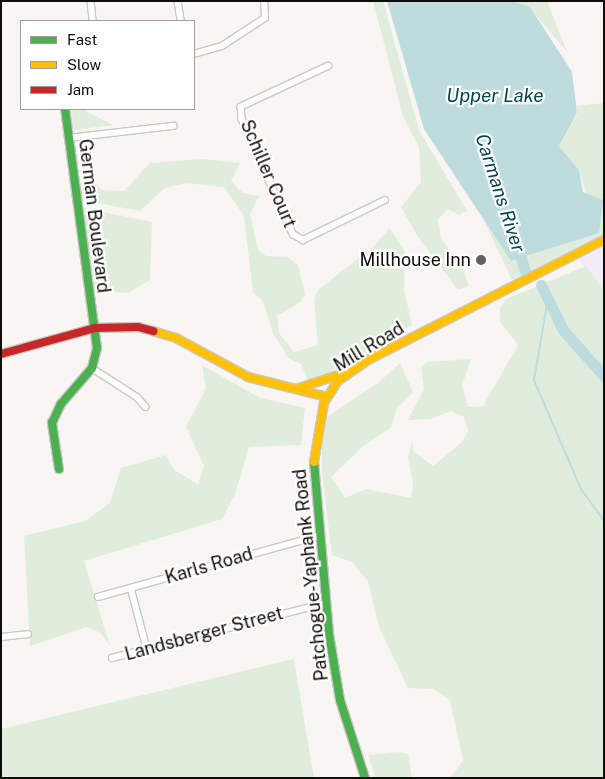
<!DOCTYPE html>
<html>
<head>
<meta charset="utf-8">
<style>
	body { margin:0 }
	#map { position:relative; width:605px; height:779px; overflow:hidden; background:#f8f5f2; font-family:"Public Sans",sans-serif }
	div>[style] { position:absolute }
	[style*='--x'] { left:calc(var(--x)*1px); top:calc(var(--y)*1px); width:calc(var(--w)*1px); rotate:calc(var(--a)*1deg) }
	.commercial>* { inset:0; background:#f4edf8 }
	.green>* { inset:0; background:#e1eddc }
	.water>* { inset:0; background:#bedcde }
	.stream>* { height:2px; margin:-1px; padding:0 1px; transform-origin:1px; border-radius:1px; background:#bedcde }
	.river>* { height:11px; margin:-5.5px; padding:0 5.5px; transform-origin:5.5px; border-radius:5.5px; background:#bedcde }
	.roads { filter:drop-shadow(1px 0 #cac8c6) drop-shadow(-1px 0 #cac8c6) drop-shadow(0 1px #cac8c6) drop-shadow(0 -1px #cac8c6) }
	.street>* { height:5.5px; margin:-2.75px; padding:0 2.75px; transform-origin:2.75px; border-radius:2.75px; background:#fefefd }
	.fast>* { height:8px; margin:-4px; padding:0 4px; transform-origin:4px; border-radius:4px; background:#4caf50 }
	.slow>* { height:8px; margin:-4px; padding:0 4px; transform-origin:4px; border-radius:4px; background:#ffc107 }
	.jam>* { height:8px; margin:-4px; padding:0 4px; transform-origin:4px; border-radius:4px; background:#c62828 }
	.dots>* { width:14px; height:14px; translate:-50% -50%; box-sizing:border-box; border:2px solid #fff; border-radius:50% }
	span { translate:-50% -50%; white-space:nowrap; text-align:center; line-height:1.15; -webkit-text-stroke:4.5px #fff; paint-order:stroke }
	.street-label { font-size:18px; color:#0f0d0b }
	.poi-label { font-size:18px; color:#0f0d0b }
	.right { translate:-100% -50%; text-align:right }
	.water-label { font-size:19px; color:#04484d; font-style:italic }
	.frame { position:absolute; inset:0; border:2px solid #0f0d0b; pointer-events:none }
	.legend { position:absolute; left:20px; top:20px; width:175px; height:90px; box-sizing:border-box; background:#fff; border:1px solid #9f9e9d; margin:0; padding:6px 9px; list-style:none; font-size:15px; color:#0f0d0b }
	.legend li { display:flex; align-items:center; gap:10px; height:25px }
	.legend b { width:25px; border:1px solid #9f9e9d }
</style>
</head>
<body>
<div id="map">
	<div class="commercial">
		<div style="clip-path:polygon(604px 241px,604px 292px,576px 256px)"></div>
	</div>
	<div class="green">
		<div style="clip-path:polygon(373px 1px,383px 1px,419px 130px,467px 211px,459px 215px,448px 209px,438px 219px,441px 239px,461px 264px,469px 286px,458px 290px,418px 237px,401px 207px,421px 182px,419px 147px,403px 116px)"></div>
		<div style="clip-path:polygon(512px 1px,547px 1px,567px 52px,530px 8px)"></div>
		<div style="clip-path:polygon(604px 103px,604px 234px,512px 280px,483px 219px,511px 261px,599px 233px,579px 170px,559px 146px,578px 113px,576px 106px)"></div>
		<div style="clip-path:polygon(71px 109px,82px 109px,113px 125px,74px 130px)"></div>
		<div style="clip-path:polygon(203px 159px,240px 163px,231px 181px,243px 193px,259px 196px,250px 214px,258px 250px,266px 256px,287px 257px,298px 265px,305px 294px,301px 302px,277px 316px,279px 333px,294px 352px,318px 345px,314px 300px,318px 290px,374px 246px,390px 228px,405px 251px,404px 290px,412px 325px,309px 384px,301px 364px,288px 358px,273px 333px,263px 301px,253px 292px,244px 216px,224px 187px,186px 183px,165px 188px,140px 211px,82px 200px,80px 187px,95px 183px,102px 190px,124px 191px,150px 163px)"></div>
		<div style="clip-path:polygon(83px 208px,152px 222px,150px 280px,128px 293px,92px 290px)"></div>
		<div style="clip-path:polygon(586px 266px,604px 290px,604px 778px,450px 778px,463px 761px,450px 700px,433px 689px,408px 688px,379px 627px,368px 581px,352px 562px,332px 555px,322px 473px,322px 443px,328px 416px,377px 384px,400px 363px,413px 392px,397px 408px,391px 427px,361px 448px,331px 477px,345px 498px,366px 489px,411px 498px,413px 485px,408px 456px,412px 441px,414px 452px,433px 466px,463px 441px,468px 431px,464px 417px,451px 411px,430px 419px,408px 420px,424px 389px,421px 367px,426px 362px,471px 359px,462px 385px,468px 407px,483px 406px,518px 345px,500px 322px,500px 308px,506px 299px)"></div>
		<div style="clip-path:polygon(202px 365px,260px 398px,305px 408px,301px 445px,249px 447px,235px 494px,222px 519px,84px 561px,110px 646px,101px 633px,86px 627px,30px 646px,24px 536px,85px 521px,110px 503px,121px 468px,166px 455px,174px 470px,198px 484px,204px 466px,186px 427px,206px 388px)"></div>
		<div style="clip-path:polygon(294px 659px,314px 778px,1px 778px,1px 729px)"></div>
		<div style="clip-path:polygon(398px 752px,408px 754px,412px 778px,376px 778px,368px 755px)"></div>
	</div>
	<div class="water">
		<div style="clip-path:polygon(387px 1px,512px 1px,530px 7px,572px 72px,577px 113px,559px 146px,579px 170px,583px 192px,603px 200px,599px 233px,511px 261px,424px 129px)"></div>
	</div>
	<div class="stream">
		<div style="--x:548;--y:298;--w:83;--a:99.7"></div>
		<div style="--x:534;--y:380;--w:119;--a:66.7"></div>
		<div style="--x:581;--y:489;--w:39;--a:54"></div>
	</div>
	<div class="river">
		<div style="--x:516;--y:243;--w:29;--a:72"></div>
		<div style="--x:541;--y:285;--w:50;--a:63.9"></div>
		<div style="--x:563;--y:330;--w:62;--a:48.3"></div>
	</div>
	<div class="roads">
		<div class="street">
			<div style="--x:91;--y:1;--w:20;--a:84"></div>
			<div style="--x:178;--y:1;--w:20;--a:81"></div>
			<div style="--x:194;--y:54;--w:29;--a:-16"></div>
			<div style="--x:222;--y:46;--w:51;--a:-33.1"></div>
			<div style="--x:265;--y:18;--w:17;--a:-93"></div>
			<div style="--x:329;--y:66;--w:97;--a:155"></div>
			<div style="--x:241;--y:107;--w:12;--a:85"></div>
			<div style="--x:242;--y:119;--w:126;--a:66.1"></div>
			<div style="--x:293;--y:234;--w:12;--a:31"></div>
			<div style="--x:303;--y:240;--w:91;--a:-26"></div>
			<div style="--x:69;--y:138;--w:105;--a:-6.6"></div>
			<div style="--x:92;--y:368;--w:54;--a:32.8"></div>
			<div style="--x:137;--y:397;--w:13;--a:48"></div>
			<div style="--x:131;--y:588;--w:62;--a:75.1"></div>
			<div style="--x:98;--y:597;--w:231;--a:-15.5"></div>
			<div style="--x:1;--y:637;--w:27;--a:-6"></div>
			<div style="--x:112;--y:658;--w:221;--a:-14.4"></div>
		</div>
		<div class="fast">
			<div style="--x:314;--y:462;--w:173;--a:85"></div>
			<div style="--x:329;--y:634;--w:67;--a:80.5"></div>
			<div style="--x:340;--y:700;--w:82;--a:72.2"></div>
			<div style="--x:59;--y:469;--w:47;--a:-98.7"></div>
			<div style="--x:52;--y:423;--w:21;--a:-65"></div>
			<div style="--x:61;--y:404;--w:48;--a:-49.3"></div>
			<div style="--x:92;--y:368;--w:21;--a:-76"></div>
			<div style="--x:97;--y:348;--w:241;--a:-97.6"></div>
		</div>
		<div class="slow">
			<div style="--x:153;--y:331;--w:24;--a:17"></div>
			<div style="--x:176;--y:338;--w:82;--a:28.4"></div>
			<div style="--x:248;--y:377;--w:81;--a:14.2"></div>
			<div style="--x:296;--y:389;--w:54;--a:-18.4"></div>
			<div style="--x:314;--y:462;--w:60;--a:-80.4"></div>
			<div style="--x:324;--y:403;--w:26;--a:-58"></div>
			<div style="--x:338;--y:381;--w:39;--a:-35"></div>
			<div style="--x:370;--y:359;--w:263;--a:-27"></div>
		</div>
		<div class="jam">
			<div style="--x:1;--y:354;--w:98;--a:-15.5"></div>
			<div style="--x:95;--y:328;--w:43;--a:-1.3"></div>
			<div style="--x:138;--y:327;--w:16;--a:15"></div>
		</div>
	</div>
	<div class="dots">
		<div style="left:481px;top:260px;background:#615e5c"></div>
	</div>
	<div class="street-label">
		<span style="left:268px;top:174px;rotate:67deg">Schiller Court</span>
		<span style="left:94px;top:216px;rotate:83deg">German Boulevard</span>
		<span style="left:369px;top:347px;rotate:-31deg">Mill Road</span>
		<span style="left:209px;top:566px;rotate:-16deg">Karls Road</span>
		<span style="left:311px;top:575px;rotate:-96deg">Patchogue-Yaphank Road</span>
		<span style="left:204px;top:634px;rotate:-15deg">Landsberger Street</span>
	</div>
	<div class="poi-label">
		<span class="right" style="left:471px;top:260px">Millhouse Inn</span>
	</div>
	<div class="water-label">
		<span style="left:495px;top:96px">Upper Lake</span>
		<span style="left:500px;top:193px;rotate:72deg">Carmans River</span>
	</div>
	<div class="frame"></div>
	<ul class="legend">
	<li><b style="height:6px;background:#4caf50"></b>Fast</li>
	<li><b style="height:6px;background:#ffc107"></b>Slow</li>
	<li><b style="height:6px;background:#c62828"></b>Jam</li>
	</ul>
</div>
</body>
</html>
